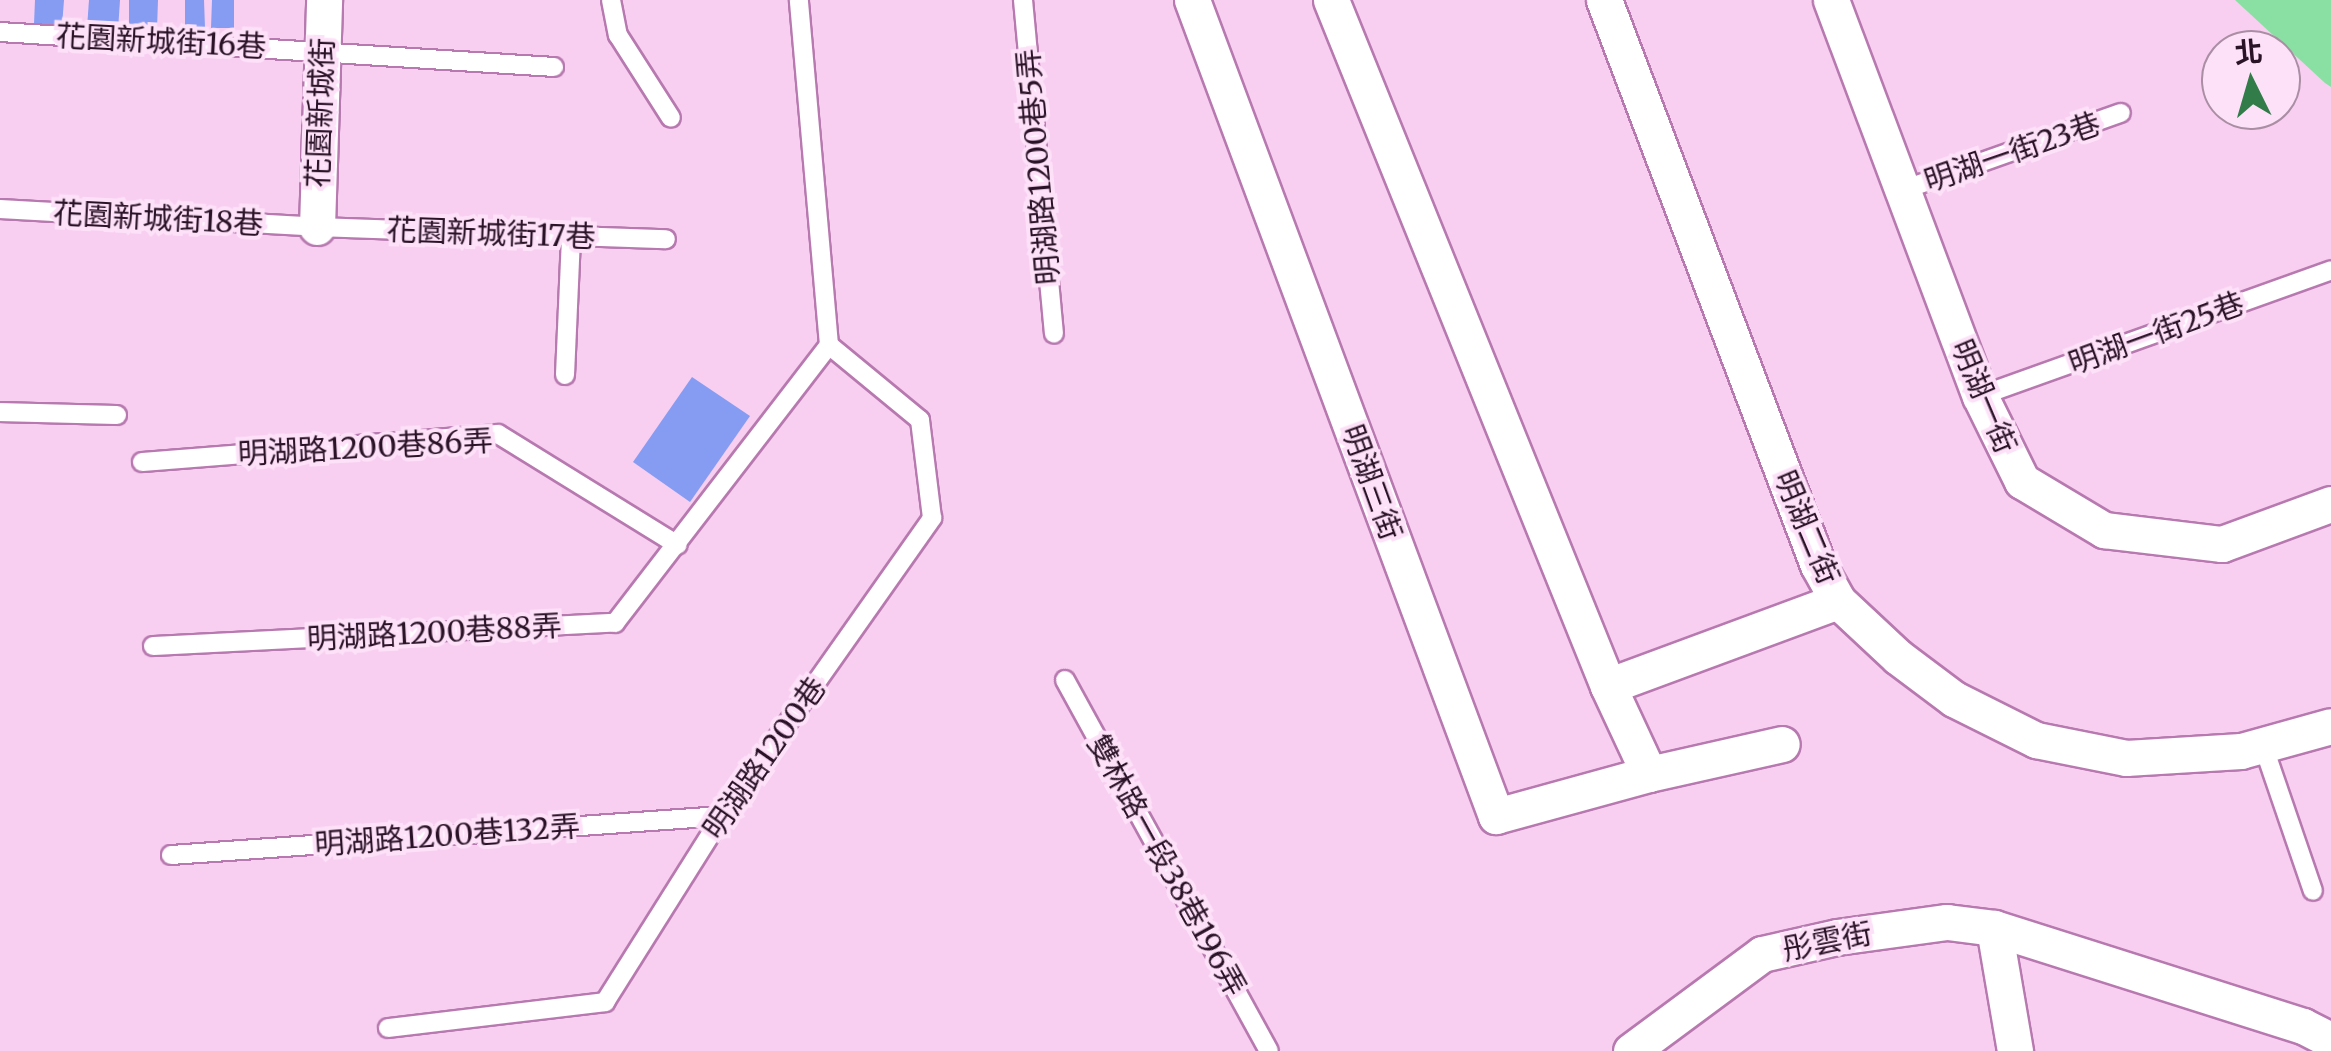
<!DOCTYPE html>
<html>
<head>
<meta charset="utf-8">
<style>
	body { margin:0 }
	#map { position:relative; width:2331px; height:1051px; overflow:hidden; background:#f8cff1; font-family:Merriweather,"Noto Sans TC",serif }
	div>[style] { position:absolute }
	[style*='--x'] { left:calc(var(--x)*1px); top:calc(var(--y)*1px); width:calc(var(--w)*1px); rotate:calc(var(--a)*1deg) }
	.green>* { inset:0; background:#8ae0a2 }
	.building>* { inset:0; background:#859cf2 }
	.roads { filter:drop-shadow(2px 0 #b779af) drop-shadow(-2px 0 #b779af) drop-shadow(0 2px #b779af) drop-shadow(0 -2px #b779af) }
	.lane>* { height:18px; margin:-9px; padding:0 9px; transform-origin:9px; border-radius:9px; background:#fff }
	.street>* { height:35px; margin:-17.5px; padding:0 17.5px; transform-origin:17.5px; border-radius:17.5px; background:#fff }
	span { translate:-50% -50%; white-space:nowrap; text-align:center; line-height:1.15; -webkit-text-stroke:8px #fde1f8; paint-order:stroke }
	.street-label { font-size:30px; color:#2a1227 }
	.north { position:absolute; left:2201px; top:30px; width:100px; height:100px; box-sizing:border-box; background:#fde1f8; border:2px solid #a98ea4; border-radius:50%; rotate:355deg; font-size:28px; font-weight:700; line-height:40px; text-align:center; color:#2a1227 }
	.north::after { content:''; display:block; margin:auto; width:35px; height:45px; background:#327c4a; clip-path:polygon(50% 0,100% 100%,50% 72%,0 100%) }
</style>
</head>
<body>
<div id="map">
	<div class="green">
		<div style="clip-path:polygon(2235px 0,2331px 0,2331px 87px,2325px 83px)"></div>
	</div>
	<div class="building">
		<div style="clip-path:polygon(35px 0,64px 0,62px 26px,34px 24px)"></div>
		<div style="clip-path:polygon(89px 0,120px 0,118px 30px,87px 28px)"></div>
		<div style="clip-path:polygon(129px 0,158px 0,157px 28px,129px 28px)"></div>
		<div style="clip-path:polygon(185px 0,204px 0,205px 28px,185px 28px)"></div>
		<div style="clip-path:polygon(212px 0,234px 0,234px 28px,211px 28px)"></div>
		<div style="clip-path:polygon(692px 377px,750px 416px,690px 502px,633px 462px)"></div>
	</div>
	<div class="roads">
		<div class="lane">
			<div style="--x:611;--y:0;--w:36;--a:79"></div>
			<div style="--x:618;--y:35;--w:98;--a:57.4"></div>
			<div style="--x:1023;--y:0;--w:335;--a:84.7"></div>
			<div style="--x:0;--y:32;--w:555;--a:3.61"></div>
			<div style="--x:1903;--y:190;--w:231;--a:-19.5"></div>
			<div style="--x:0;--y:209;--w:318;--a:3.2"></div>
			<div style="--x:317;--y:227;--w:349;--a:2"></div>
			<div style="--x:565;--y:375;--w:139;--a:-87.5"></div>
			<div style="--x:1980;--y:396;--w:373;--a:-19.7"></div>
			<div style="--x:0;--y:412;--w:117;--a:1.5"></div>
			<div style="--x:142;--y:462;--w:357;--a:-4.5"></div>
			<div style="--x:498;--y:434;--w:211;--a:31.7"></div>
			<div style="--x:153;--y:646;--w:463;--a:-2.9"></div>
			<div style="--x:615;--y:623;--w:351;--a:-52.4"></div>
			<div style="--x:1065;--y:680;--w:423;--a:61.2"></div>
			<div style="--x:2263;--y:745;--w:154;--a:71.1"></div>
			<div style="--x:171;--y:855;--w:552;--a:-4.05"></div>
			<div style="--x:388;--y:1028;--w:219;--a:-6.8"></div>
			<div style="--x:605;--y:1002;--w:220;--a:-57.8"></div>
			<div style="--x:722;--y:816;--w:365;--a:-54.8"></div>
			<div style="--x:932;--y:518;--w:99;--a:-97"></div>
			<div style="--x:920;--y:420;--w:118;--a:-140.5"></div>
			<div style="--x:829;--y:345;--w:346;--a:-95"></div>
		</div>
		<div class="street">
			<div style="--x:1192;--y:0;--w:871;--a:69.57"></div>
			<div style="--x:1496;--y:816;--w:159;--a:-15.4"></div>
			<div style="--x:1649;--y:774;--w:136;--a:-12.7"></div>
			<div style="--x:1331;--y:0;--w:740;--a:68.01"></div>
			<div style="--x:1608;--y:686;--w:97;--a:65"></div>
			<div style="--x:1604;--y:0;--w:604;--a:69.26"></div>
			<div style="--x:1818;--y:565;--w:41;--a:60.9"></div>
			<div style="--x:1838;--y:601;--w:82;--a:43"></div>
			<div style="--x:1898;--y:657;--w:70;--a:36.9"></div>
			<div style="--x:1954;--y:699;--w:92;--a:26.6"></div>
			<div style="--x:2036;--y:740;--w:92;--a:11.3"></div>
			<div style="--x:2126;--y:758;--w:115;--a:-3.5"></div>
			<div style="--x:2241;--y:751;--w:93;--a:-15.5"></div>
			<div style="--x:1831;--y:0;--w:423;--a:69.4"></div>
			<div style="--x:1980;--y:396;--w:95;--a:63.7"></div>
			<div style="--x:2022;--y:481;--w:96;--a:30.9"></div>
			<div style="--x:2104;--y:530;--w:119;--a:6.8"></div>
			<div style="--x:2222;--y:544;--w:116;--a:-20.2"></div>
			<div style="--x:317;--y:227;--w:227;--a:-88.2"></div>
			<div style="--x:1608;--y:686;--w:245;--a:-20.3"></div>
			<div style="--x:1994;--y:928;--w:125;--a:80.3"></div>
			<div style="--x:1631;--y:1051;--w:163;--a:-36.5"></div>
			<div style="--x:1762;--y:954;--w:77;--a:-12.8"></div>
			<div style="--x:1837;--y:937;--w:111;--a:-7.8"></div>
			<div style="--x:1947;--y:922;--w:47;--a:7.3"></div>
			<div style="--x:1994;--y:928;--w:324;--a:17.6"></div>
			<div style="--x:2303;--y:1026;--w:31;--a:27"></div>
		</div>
	</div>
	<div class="street-label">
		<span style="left:161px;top:41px;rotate:3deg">花園新城街16巷</span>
		<span style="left:320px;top:113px;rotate:-88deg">花園新城街</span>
		<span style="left:2012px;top:152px;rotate:-19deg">明湖一街23巷</span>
		<span style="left:1038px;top:167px;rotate:-95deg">明湖路1200巷5弄</span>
		<span style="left:158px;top:218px;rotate:3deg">花園新城街18巷</span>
		<span style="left:491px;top:233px;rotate:2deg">花園新城街17巷</span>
		<span style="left:2156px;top:333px;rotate:-20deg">明湖一街25巷</span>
		<span style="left:1984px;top:396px;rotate:67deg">明湖一街</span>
		<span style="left:365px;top:447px;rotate:-3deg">明湖路1200巷86弄</span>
		<span style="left:1372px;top:482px;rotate:70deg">明湖三街</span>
		<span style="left:1807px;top:527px;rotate:67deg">明湖二街</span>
		<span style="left:434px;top:632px;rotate:-3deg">明湖路1200巷88弄</span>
		<span style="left:764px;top:758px;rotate:-55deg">明湖路1200巷</span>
		<span style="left:447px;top:835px;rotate:-4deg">明湖路1200巷132弄</span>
		<span style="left:1167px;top:865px;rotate:61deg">雙林路一段38巷196弄</span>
		<span style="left:1827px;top:941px;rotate:-11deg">彤雲街</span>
	</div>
	<div class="north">北</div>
</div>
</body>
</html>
